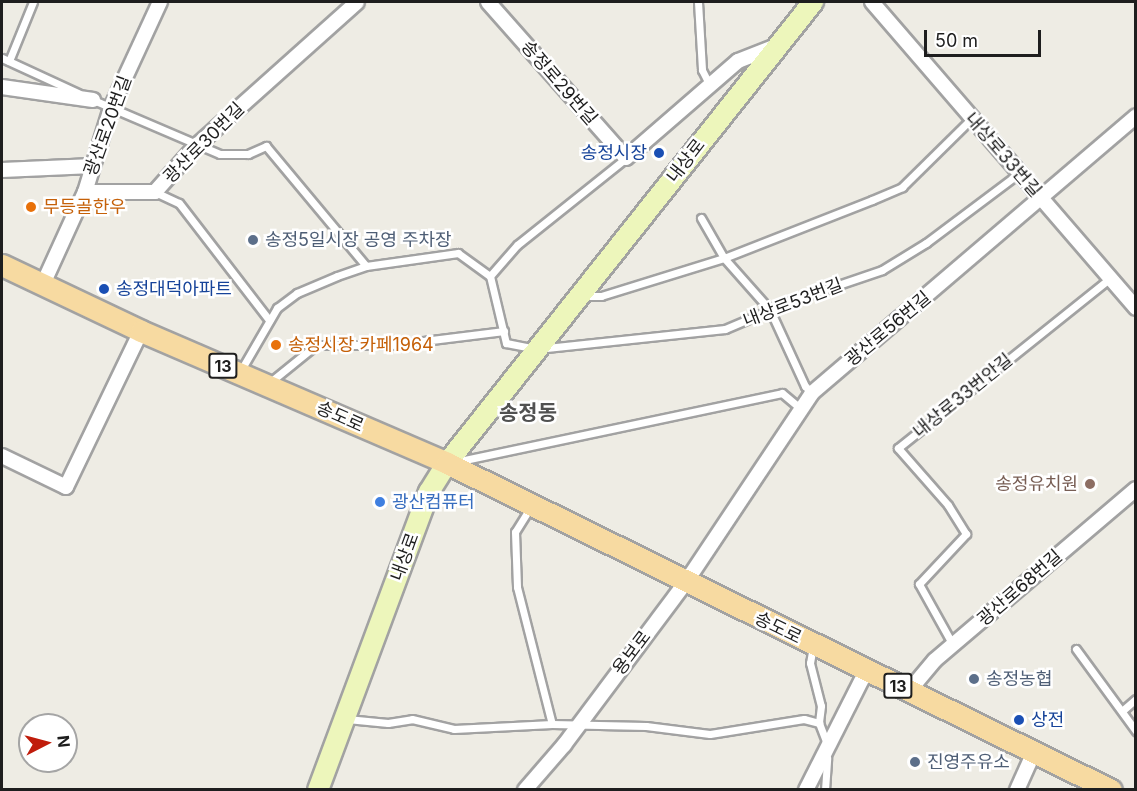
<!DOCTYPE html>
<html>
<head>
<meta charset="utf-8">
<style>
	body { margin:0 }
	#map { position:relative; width:1137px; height:791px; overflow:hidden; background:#eeece4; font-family:Inter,"Noto Sans KR",sans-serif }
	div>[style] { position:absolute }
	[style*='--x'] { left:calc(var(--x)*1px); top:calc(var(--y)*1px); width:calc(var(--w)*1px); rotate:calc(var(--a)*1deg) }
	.roads { filter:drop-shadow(2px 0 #a2a2a2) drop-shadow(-2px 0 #a2a2a2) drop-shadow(0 2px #a2a2a2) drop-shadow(0 -2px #a2a2a2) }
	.lane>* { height:7px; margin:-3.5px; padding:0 3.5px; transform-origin:3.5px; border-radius:3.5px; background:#fff }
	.street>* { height:14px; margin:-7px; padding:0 7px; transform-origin:7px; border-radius:7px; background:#fff }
	.secondary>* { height:20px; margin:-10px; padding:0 10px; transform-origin:10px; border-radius:10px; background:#edf6bb }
	.primary>* { height:21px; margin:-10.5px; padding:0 10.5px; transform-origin:10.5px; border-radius:10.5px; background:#f7daa1 }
	.dots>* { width:16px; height:16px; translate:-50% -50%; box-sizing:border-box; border:3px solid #fff; border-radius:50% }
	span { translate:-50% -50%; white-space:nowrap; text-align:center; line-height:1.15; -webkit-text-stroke:5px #fff; paint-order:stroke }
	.shield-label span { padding:2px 4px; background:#fff; border:2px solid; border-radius:4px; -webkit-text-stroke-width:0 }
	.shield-label { font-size:16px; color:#1e1e1e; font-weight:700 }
	.street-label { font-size:18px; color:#1e1e1e }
	.transit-label { font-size:18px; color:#164399 }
	.right { translate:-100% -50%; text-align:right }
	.left { translate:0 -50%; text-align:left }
	.food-label { font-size:18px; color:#c56008 }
	.service-label { font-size:18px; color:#4e5e75 }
	.education-label { font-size:18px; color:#785e54 }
	.shop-label { font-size:18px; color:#366cbe }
	.quarter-label { font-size:21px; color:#515151; font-weight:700 }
	.frame { position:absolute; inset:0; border:3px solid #1e1e1e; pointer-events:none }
	.north { position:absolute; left:18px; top:713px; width:60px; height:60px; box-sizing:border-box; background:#fff; border:2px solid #a5a5a5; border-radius:50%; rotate:84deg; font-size:16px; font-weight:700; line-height:24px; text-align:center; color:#1e1e1e }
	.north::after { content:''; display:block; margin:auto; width:21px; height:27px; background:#c01c0b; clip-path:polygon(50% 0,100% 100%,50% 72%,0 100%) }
	.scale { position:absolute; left:924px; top:30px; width:117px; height:27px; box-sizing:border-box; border:3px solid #1e1e1e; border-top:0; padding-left:8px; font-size:18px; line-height:21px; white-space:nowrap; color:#1e1e1e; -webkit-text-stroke:4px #fff; paint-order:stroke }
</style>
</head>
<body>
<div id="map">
	<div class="roads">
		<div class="lane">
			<div style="--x:698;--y:2;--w:68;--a:86.6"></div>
			<div style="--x:702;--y:70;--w:16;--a:63"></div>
			<div style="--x:2;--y:58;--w:84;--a:24.7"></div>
			<div style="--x:9;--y:61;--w:64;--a:-67.9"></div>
			<div style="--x:91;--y:99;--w:140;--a:23.1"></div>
			<div style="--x:220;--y:154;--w:28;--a:0"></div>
			<div style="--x:248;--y:154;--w:20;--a:-24"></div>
			<div style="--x:266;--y:146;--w:156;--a:50.2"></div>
			<div style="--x:626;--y:158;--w:139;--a:141.4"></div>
			<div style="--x:517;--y:245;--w:41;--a:131.1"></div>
			<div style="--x:490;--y:276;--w:69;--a:76.6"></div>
			<div style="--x:506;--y:343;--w:32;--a:11"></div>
			<div style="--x:537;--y:349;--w:189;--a:-6.1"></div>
			<div style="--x:725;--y:329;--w:72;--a:-23"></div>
			<div style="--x:791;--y:301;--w:96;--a:-18.8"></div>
			<div style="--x:882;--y:270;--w:52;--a:-31.5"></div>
			<div style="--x:926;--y:243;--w:115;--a:-36.9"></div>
			<div style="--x:155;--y:192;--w:26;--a:25"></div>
			<div style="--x:179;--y:203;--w:148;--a:52.4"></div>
			<div style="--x:701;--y:218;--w:46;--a:60.1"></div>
			<div style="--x:724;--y:258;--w:69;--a:48.5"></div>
			<div style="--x:770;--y:310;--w:84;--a:65.3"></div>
			<div style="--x:805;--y:386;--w:10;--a:45"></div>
			<div style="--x:583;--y:296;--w:18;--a:0"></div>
			<div style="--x:601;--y:296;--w:129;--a:-17.2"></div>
			<div style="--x:724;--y:258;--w:159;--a:-21.4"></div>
			<div style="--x:872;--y:200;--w:33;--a:-23"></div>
			<div style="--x:902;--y:187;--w:97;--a:-44.6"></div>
			<div style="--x:241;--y:370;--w:72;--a:-59.9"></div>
			<div style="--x:277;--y:308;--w:25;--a:-37"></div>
			<div style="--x:297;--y:293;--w:43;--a:-23"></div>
			<div style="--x:337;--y:276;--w:31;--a:-19"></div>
			<div style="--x:366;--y:266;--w:93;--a:-8"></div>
			<div style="--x:458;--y:253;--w:39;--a:36"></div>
			<div style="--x:269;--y:383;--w:60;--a:-39"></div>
			<div style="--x:316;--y:345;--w:75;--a:0"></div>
			<div style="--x:391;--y:345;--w:114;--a:-7.1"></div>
			<div style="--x:455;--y:462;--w:334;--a:-11.9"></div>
			<div style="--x:782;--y:393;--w:23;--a:40"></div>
			<div style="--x:530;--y:508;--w:28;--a:122"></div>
			<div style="--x:515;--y:532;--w:55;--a:87.9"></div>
			<div style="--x:517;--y:587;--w:141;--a:75.7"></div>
			<div style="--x:953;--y:645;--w:70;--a:-119.1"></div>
			<div style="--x:919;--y:584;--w:69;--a:-46.8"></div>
			<div style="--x:966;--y:534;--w:34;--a:-122"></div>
			<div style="--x:948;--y:505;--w:76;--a:-131.3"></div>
			<div style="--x:898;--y:448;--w:272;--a:-38.7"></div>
			<div style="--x:813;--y:646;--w:17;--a:100"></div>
			<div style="--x:810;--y:663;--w:44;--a:75.7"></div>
			<div style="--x:821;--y:706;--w:17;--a:97"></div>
			<div style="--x:1076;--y:649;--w:102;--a:53.8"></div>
			<div style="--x:1122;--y:711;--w:18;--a:-41"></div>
			<div style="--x:347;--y:719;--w:41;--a:5.6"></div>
			<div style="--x:388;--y:723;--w:24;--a:-9"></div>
			<div style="--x:412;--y:719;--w:43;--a:13.4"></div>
			<div style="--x:454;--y:729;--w:98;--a:-2.9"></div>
			<div style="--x:552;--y:724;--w:94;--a:1.2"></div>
			<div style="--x:646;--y:726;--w:64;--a:7.1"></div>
			<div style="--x:710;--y:734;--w:95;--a:-9.1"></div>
			<div style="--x:804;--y:719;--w:16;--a:15"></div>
			<div style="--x:819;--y:723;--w:22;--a:69"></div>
			<div style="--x:825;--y:790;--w:32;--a:-86"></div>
		</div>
		<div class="street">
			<div style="--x:488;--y:2;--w:208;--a:48.5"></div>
			<div style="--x:626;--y:158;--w:148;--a:-40.9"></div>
			<div style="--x:738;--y:61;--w:41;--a:-21.5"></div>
			<div style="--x:872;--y:2;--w:404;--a:49.2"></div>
			<div style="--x:2;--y:87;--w:92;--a:8.1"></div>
			<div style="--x:2;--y:170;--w:91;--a:-2.5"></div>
			<div style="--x:85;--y:192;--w:70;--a:0"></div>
			<div style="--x:155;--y:192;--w:60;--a:-48.4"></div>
			<div style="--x:195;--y:147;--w:217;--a:-41.8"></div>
			<div style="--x:43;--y:284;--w:101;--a:-65.5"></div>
			<div style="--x:85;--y:192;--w:88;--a:-72.8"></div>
			<div style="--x:111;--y:108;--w:117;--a:-65.2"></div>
			<div style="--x:2;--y:456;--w:71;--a:25.8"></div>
			<div style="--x:66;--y:487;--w:173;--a:-64.3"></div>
			<div style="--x:909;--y:691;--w:40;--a:-50"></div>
			<div style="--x:935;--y:660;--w:264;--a:-40.4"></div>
			<div style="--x:525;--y:790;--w:60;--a:-49.1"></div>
			<div style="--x:564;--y:745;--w:204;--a:-53.2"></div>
			<div style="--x:686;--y:582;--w:227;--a:-56.3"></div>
			<div style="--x:812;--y:393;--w:426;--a:-40.5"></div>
			<div style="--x:806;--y:790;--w:133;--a:-63.2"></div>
			<div style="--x:1017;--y:790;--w:42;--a:-65.9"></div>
		</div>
		<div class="secondary">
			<div style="--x:318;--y:790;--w:318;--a:-69.6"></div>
			<div style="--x:429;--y:492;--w:34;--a:-58"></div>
			<div style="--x:447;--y:463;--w:589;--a:-51.55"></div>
		</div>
		<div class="primary">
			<div style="--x:2;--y:265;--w:154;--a:25.4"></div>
			<div style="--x:141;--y:331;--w:333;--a:23.3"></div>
			<div style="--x:447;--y:463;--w:740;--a:26.22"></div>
		</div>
	</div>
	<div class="dots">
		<div style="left:659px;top:153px;background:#1a4fb4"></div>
		<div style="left:31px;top:207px;background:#e8710a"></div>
		<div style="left:253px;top:240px;background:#5c6f8a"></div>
		<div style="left:104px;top:289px;background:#1a4fb4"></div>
		<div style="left:276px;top:345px;background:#e8710a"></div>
		<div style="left:1090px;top:484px;background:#8d6e63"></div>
		<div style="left:380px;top:502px;background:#3f7fe0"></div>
		<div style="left:974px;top:679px;background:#5c6f8a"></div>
		<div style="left:1019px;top:720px;background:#1a4fb4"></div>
		<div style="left:915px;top:762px;background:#5c6f8a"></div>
	</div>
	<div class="shield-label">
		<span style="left:223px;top:366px">13</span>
		<span style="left:898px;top:686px">13</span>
	</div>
	<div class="street-label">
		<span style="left:559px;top:83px;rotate:49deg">송정로29번길</span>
		<span style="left:108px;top:126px;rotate:-70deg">광산로20번길</span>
		<span style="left:204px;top:143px;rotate:-45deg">광산로30번길</span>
		<span style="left:1003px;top:155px;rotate:49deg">내상로33번길</span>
		<span style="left:686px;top:161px;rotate:-52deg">내상로</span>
		<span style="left:793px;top:303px;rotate:-21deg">내상로53번길</span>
		<span style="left:888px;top:329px;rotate:-40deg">광산로56번길</span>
		<span style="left:963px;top:396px;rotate:-39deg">내상로33번안길</span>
		<span style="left:340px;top:417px;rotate:24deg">송도로</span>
		<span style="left:405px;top:557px;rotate:-70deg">내상로</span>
		<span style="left:1020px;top:588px;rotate:-41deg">광산로68번길</span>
		<span style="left:778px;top:628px;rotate:26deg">송도로</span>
		<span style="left:632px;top:653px;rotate:-53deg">용보로</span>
	</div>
	<div class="transit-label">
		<span class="right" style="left:647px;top:153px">송정시장</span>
		<span class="left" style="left:116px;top:289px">송정대덕아파트</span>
		<span class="left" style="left:1031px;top:720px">상전</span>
	</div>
	<div class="food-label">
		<span class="left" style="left:43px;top:207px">무등골한우</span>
		<span class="left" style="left:288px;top:345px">송정시장 카페1964</span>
	</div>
	<div class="service-label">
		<span class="left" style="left:265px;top:240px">송정5일시장 공영 주차장</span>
		<span class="left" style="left:986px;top:679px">송정농협</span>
		<span class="left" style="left:927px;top:762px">진영주유소</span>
	</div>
	<div class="education-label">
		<span class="right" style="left:1078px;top:484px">송정유치원</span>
	</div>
	<div class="shop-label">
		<span class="left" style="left:392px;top:502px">광산컴퓨터</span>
	</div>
	<div class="quarter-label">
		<span style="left:528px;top:413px">송정동</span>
	</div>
	<div class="frame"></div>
	<div class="north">N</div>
	<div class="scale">50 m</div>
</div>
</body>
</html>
